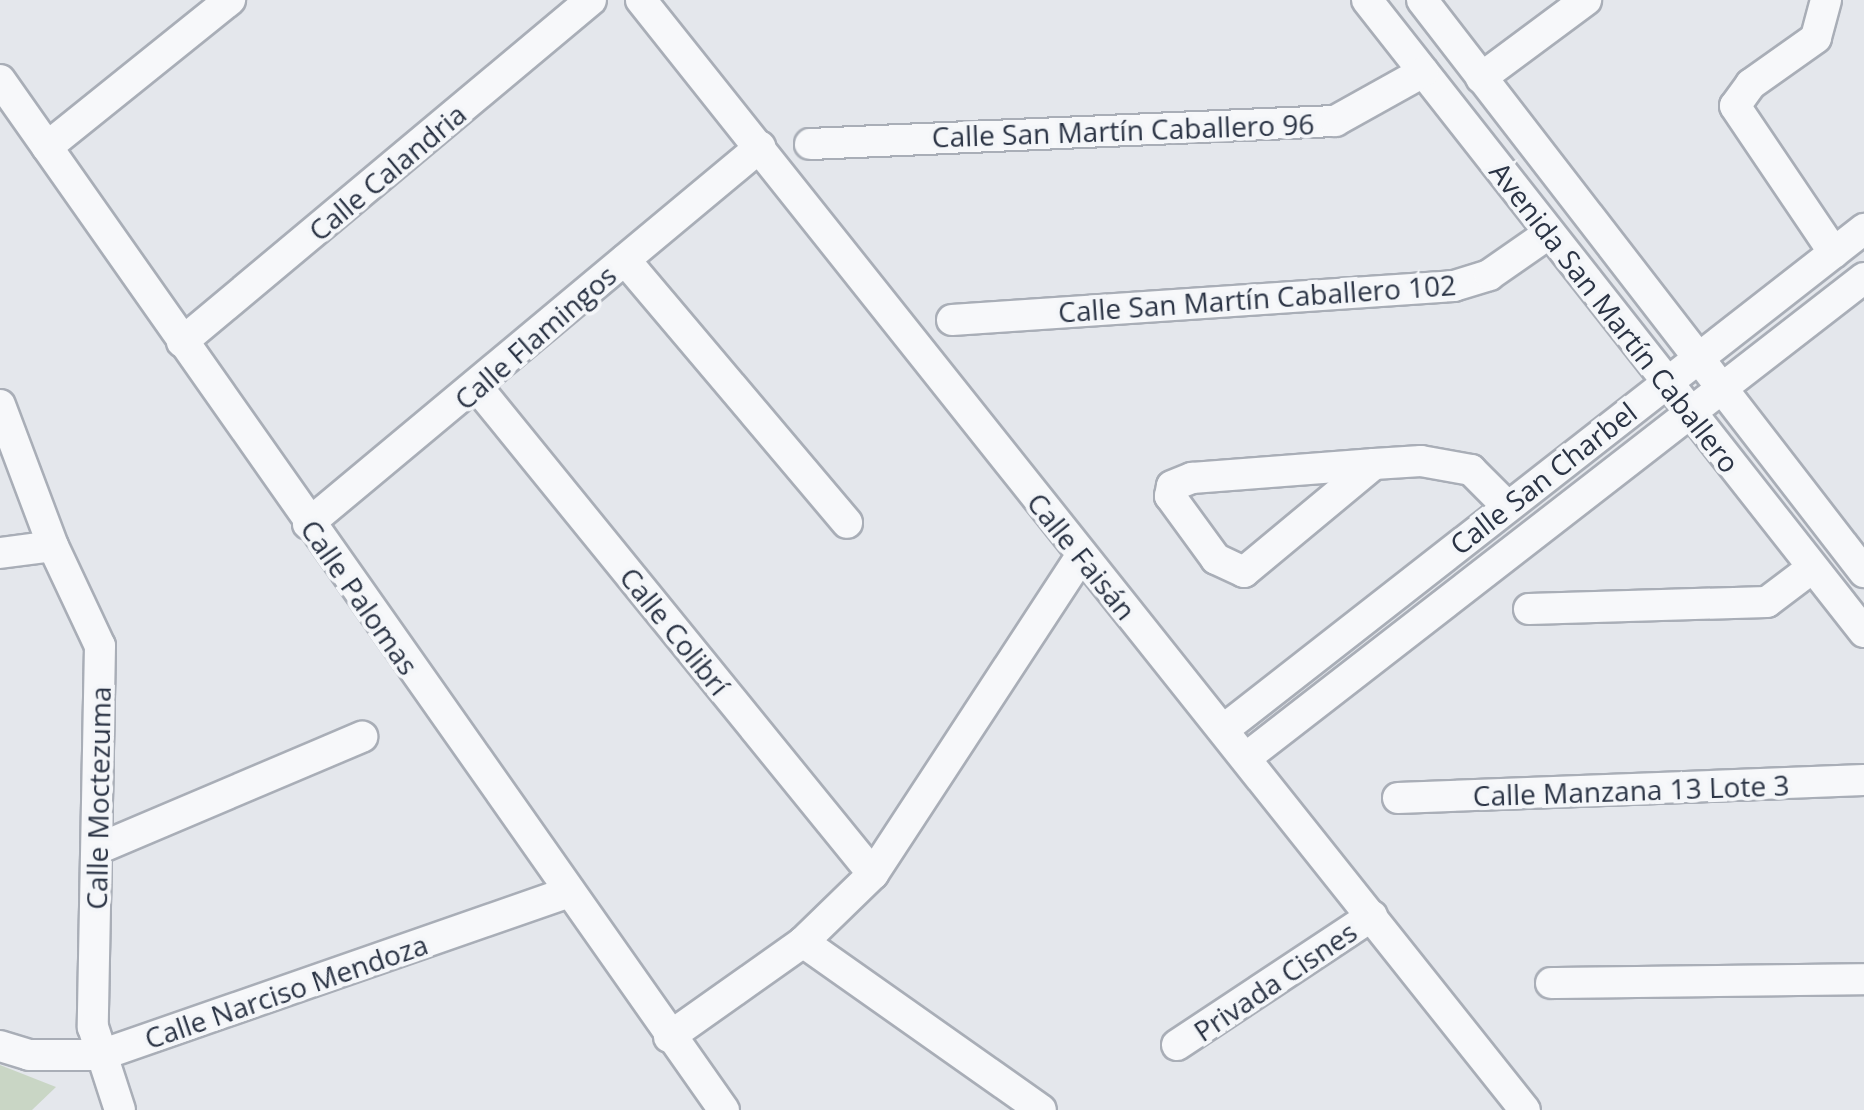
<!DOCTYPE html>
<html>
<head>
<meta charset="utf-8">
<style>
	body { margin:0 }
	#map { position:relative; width:1864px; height:1110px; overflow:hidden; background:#e4e7ec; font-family:"Open Sans",sans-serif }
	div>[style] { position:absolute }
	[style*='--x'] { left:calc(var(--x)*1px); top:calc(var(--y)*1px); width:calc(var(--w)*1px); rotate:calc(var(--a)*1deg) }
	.green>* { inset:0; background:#c9d6c5 }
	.roads { filter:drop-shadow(2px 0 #a9aeb7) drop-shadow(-2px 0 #a9aeb7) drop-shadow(0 2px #a9aeb7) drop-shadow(0 -2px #a9aeb7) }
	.street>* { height:30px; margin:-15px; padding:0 15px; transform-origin:15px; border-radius:15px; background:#f7f8fa }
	span { translate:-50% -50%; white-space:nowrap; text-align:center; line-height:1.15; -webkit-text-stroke:8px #f4f6f9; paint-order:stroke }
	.street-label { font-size:28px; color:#2b3445 }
</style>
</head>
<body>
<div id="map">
	<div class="green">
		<div style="clip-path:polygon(0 1065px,56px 1087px,32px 1110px,0 1110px)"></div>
	</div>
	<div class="roads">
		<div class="street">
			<div style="--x:641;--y:0;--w:1419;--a:51.47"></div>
			<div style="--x:1367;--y:0;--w:804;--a:51.82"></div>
			<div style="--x:1422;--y:0;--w:723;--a:52.31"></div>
			<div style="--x:1826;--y:0;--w:39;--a:105"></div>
			<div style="--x:1816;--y:38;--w:80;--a:144.7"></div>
			<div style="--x:1751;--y:84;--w:27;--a:126"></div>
			<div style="--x:1735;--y:106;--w:177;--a:56"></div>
			<div style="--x:1481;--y:78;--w:131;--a:-36.6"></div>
			<div style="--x:0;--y:80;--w:1259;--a:54.9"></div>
			<div style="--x:810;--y:144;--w:526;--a:-2.51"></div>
			<div style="--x:1335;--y:121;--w:101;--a:-29.1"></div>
			<div style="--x:47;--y:147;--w:235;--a:-38.8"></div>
			<div style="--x:625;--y:260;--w:344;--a:49.8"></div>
			<div style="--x:952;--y:320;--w:503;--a:-3.87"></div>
			<div style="--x:1454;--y:286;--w:37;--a:-17"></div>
			<div style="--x:1489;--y:275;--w:72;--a:-34.8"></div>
			<div style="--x:182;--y:342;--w:533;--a:-39.9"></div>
			<div style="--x:478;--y:388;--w:626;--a:50.9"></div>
			<div style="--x:0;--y:405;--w:151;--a:69.4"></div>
			<div style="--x:53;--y:546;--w:110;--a:64.8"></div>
			<div style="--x:100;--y:646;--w:381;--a:91.1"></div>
			<div style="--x:93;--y:1027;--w:87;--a:72"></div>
			<div style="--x:1374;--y:464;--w:169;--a:140.3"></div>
			<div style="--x:1244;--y:572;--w:31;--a:-155"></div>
			<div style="--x:1216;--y:559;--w:78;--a:-126.1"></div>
			<div style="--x:1170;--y:496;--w:10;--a:-79"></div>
			<div style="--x:1172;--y:486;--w:22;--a:-22"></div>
			<div style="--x:1192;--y:478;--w:183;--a:-4.4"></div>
			<div style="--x:1374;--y:464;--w:47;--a:-3.7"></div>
			<div style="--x:1421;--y:461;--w:51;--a:10.2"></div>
			<div style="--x:1471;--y:470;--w:51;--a:45"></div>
			<div style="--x:308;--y:524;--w:589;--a:-39.83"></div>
			<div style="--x:0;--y:553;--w:53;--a:-7.5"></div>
			<div style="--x:1529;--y:609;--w:238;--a:-1.7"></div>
			<div style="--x:1767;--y:602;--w:56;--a:-37.1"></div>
			<div style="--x:1223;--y:730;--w:814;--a:-38.01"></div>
			<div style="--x:1247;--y:757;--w:781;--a:-37.82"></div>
			<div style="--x:1398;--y:798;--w:466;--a:-2.2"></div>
			<div style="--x:100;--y:848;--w:285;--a:-23"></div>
			<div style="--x:803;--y:942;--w:291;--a:35.2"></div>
			<div style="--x:1551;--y:983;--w:313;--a:-0.7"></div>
			<div style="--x:669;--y:1037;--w:164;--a:-35.3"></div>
			<div style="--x:803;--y:942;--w:98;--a:-44.2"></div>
			<div style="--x:873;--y:874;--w:380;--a:-56.8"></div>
			<div style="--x:1177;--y:1045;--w:234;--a:-33.5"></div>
			<div style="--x:0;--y:1046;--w:30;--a:17"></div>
			<div style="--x:29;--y:1055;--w:72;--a:0"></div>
			<div style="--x:101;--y:1055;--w:495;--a:-19.2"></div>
		</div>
	</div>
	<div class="street-label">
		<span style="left:1123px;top:130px;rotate:-2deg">Calle San Martín Caballero 96</span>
		<span style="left:387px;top:172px;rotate:-40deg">Calle Calandria</span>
		<span style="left:1257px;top:298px;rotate:-4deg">Calle San Martín Caballero 102</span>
		<span style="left:1615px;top:317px;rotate:52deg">Avenida San Martín Caballero</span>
		<span style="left:535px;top:337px;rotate:-41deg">Calle Flamingos</span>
		<span style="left:1543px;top:478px;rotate:-38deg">Calle San Charbel</span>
		<span style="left:1082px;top:556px;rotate:51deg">Calle Faisán</span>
		<span style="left:360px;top:597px;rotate:55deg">Calle Palomas</span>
		<span style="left:675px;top:631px;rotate:51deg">Calle Colibrí</span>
		<span style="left:1631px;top:790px;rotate:-2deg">Calle Manzana 13 Lote 3</span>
		<span style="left:98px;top:798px;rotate:-89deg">Calle Moctezuma</span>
		<span style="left:1275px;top:981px;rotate:-34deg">Privada Cisnes</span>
		<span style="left:286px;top:991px;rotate:-19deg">Calle Narciso Mendoza</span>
	</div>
</div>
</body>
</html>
